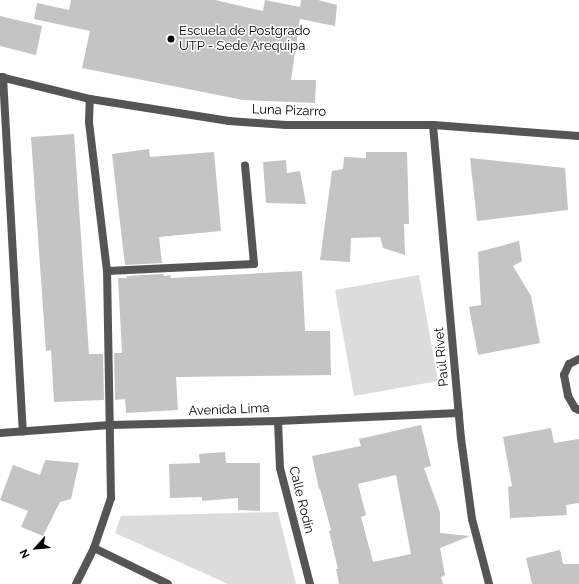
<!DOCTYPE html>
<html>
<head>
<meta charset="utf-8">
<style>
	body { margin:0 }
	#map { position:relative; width:579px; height:584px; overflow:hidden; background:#fff; font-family:Raleway,sans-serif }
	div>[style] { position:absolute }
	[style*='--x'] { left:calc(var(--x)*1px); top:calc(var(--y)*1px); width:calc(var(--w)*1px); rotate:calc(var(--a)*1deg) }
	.green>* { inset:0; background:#dcdcdc }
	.building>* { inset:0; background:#c4c4c4 }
	.street>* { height:8px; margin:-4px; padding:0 4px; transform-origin:4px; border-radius:4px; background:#555 }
	.dots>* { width:11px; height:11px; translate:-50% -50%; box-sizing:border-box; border:2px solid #fff; border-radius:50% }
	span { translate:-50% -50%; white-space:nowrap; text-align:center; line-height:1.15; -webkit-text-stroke:3px #fff; paint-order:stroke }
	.poi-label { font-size:13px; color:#000 }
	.left { translate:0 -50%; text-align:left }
	.street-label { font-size:13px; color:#000 }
	.north { position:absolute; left:16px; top:528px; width:40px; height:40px; -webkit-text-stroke:3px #fff; paint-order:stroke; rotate:243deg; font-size:11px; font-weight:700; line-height:16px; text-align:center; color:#000 }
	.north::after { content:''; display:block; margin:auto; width:14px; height:18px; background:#000; clip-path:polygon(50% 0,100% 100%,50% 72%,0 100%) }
</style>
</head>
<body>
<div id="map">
	<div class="green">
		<div style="clip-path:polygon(419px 275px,438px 381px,354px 396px,335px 290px)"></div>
		<div style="clip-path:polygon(278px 512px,296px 584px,228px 584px,115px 533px,121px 516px)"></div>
	</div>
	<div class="building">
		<div style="clip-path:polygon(71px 0,215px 0,263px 11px,265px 0,300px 7px,301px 0,318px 0,337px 5px,335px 26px,300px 19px,291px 80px,316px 80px,315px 103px,243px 100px,82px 68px,90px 31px,34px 19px,37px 3px,69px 10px)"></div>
		<div style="clip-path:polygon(0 16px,42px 26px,36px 55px,0 46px)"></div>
		<div style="clip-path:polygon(74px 134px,89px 354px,103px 354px,104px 400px,54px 402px,51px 350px,46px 351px,31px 137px)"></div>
		<div style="clip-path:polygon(149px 149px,150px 157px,214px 152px,221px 231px,159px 237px,162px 263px,125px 265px,112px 154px)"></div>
		<div style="clip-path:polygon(366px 152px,407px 152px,409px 224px,404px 224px,405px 255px,383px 248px,380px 237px,351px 238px,350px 262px,320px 260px,332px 171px,343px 169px,344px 157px,366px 158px)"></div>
		<div style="clip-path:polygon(470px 158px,565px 168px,568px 210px,477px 221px)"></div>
		<div style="clip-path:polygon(286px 160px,287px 173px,300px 171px,306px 204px,266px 203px,263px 162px)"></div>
		<div style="clip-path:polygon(519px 241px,522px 261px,513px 266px,531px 296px,540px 343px,478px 355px,469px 307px,481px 305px,478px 252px)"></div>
		<div style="clip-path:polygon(302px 271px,305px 331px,330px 331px,331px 375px,176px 377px,178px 410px,126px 413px,125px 399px,115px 400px,114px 353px,122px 353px,118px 278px,127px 278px,127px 276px,163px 274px,164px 276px,170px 275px,171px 278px)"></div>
		<div style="clip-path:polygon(evenodd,421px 425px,431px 466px,424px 468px,440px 512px,440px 533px,470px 536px,440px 548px,445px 575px,441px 577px,443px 584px,339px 584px,336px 569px,338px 569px,329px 531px,331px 530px,320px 489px,319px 489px,312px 456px,361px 446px,359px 439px,421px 425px,396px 475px,411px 554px,373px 562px,361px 517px,366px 515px,358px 484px,396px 475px)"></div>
		<div style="clip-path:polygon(551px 428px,554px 443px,579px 439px,579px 503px,566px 505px,567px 515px,510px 518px,508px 487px,512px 486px,503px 437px)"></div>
		<div style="clip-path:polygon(225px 452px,226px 463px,260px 463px,260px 511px,238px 510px,238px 498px,202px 501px,202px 497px,170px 498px,169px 464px,200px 463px,199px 454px)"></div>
		<div style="clip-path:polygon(45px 460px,79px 463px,71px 499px,60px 502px,43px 536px,21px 527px,28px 511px,0 500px,13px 465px,40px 475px)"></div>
		<div style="clip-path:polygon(560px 550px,563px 564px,579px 564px,579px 584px,532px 584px,526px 558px)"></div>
	</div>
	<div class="street">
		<div style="--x:0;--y:77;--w:93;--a:13.7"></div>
		<div style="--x:90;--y:99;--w:141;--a:9"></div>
		<div style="--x:229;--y:121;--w:57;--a:4"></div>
		<div style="--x:286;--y:125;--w:147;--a:0"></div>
		<div style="--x:433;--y:125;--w:146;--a:4.3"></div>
		<div style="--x:3;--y:77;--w:355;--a:86.8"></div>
		<div style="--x:433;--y:125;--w:314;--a:84.9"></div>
		<div style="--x:461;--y:438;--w:82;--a:82.3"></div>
		<div style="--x:472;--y:519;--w:67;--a:75.3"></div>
		<div style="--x:107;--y:271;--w:147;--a:-2.7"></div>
		<div style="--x:254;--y:264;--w:99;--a:-95.2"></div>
		<div style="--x:579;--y:359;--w:11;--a:153"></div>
		<div style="--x:569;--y:364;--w:12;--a:114"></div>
		<div style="--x:564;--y:375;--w:21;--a:79"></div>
		<div style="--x:568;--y:396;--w:14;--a:60"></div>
		<div style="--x:575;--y:408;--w:4;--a:27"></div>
		<div style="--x:278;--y:421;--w:47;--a:87.6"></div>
		<div style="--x:280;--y:468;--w:120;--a:75.5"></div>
		<div style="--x:0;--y:433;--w:110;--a:-4.2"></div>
		<div style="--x:110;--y:425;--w:168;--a:-1.4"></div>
		<div style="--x:278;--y:421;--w:181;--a:-2.5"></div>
		<div style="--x:94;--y:548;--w:82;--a:25.9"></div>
		<div style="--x:76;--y:584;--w:40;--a:-63.4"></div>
		<div style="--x:94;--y:548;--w:53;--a:-71.2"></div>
		<div style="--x:111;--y:498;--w:227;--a:-91"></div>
		<div style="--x:107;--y:271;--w:150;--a:-96.9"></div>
		<div style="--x:89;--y:122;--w:23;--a:-88"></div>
	</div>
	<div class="dots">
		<div style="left:171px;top:39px;background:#000"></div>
	</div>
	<div class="poi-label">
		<span class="left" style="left:179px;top:39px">Escuela de Postgrado<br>UTP - Sede Arequipa</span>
	</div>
	<div class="street-label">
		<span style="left:289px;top:111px;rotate:2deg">Luna Pizarro</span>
		<span style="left:442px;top:357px;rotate:-95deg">Paúl Rivet</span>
		<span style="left:229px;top:410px;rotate:-2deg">Avenida Lima</span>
		<span style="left:301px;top:500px;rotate:76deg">Calle Rodín</span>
	</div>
	<div class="north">N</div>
</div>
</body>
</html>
